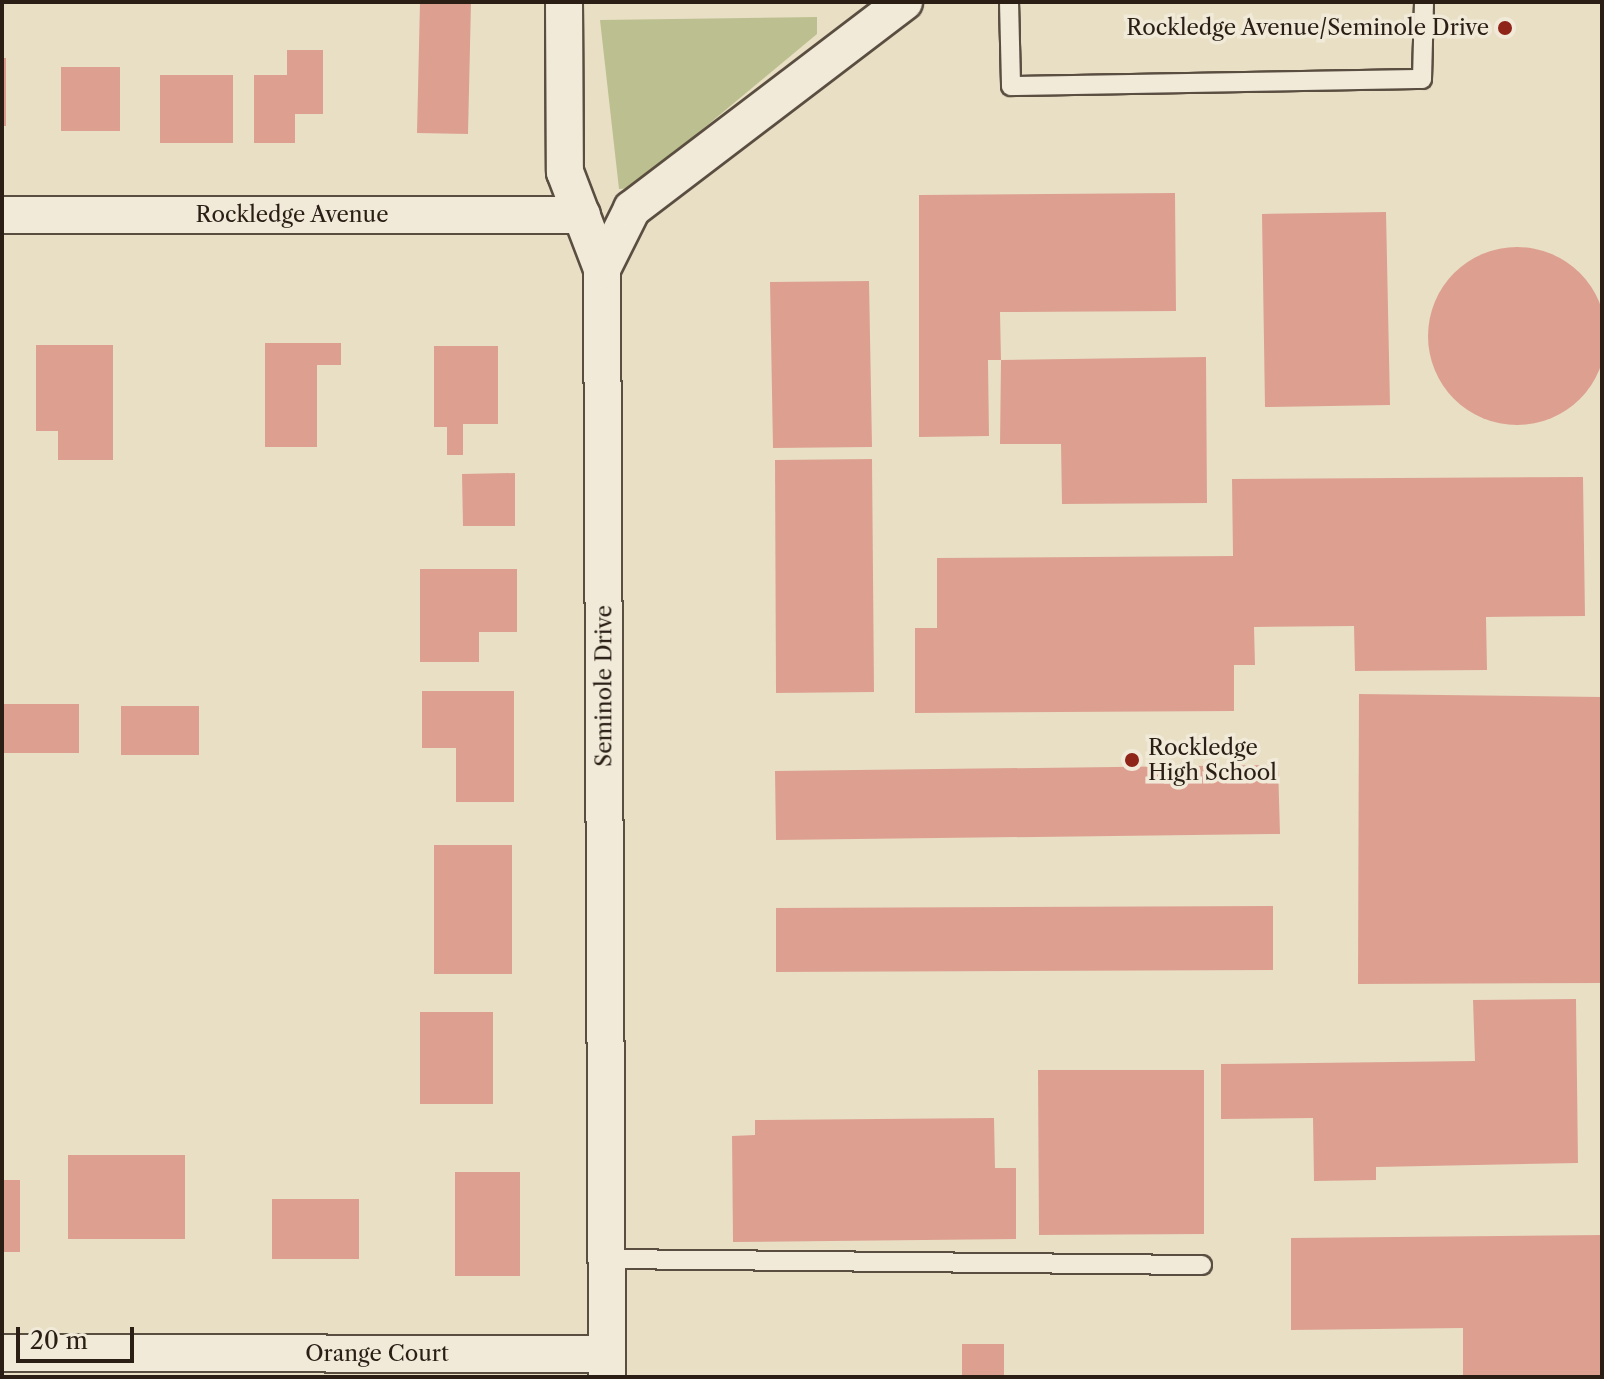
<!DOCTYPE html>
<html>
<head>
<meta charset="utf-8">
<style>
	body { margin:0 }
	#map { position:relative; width:1604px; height:1379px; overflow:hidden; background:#e9dfc5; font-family:"Libre Caslon Text",serif }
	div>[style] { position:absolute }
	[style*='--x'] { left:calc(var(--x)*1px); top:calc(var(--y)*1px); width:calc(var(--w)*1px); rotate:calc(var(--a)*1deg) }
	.green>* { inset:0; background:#bcc090 }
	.building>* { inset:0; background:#dda090 }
	.round { border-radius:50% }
	.roads { filter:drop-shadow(2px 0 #5a4e41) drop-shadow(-2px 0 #5a4e41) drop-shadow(0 2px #5a4e41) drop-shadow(0 -2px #5a4e41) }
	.service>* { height:18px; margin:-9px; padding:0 9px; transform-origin:9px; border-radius:9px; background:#f1ead9 }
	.minor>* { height:36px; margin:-18px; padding:0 18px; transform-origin:18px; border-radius:18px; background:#f1ead9 }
	.dots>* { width:22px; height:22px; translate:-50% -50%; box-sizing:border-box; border:4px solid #f1ead9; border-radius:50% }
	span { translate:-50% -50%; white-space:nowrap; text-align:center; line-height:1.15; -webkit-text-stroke:7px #f1ead9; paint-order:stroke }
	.poi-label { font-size:22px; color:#2a1e15 }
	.right { translate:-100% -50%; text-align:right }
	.left { translate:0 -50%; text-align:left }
	.street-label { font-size:22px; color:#2a1e15 }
	.frame { position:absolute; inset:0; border:4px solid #2a1e15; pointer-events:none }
	.scale { position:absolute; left:16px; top:1327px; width:118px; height:36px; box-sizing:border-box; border:4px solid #2a1e15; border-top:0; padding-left:10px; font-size:24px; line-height:28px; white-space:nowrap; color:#2a1e15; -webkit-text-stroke:6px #f1ead9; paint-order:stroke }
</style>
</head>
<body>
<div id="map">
	<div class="green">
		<div style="clip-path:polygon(817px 17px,817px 34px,632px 188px,619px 189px,600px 20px)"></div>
	</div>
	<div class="building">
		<div style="clip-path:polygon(420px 2px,471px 2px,468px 134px,417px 133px)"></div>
		<div style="clip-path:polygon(287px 50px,323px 50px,323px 114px,295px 114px,295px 143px,254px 143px,254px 75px,287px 75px)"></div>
		<div style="clip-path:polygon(2px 58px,6px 58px,6px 126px,2px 126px)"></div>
		<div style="clip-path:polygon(61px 67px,120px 67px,120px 131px,61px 131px)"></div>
		<div style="clip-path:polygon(160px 75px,233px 75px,233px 143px,160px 143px)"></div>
		<div style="clip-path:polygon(1175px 193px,1176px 311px,1000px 312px,1001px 360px,1206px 357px,1207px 503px,1062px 504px,1061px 444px,1000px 444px,1001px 360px,988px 360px,989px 436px,919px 437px,919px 195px)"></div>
		<div style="clip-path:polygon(1386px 212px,1390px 405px,1265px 407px,1262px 214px)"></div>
		<div class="round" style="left:1428px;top:247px;width:178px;height:178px"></div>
		<div style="clip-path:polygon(869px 281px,872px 447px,773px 448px,770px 282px)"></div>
		<div style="clip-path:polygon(265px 343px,341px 343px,341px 365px,317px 365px,317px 447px,265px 447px)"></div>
		<div style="clip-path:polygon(36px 345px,113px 345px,113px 460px,58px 460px,58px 431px,36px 431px)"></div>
		<div style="clip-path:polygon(434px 346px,498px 346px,498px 424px,463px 424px,463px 455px,447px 455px,447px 427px,434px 427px)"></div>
		<div style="clip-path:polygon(872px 459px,874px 692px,776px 693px,775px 460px)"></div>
		<div style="clip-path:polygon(515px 473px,515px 526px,463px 526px,462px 474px)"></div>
		<div style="clip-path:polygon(1583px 477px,1585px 616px,1486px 617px,1487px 670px,1355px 671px,1354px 626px,1254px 627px,1255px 665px,1234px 665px,1234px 711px,915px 713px,915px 628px,937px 628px,937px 558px,1233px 556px,1232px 479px)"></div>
		<div style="clip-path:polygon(420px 569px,517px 569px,517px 632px,479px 632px,479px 662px,420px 662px)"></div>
		<div style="clip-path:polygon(422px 691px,514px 691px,514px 802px,456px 802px,456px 748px,422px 748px)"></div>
		<div style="clip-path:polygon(1359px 694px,1602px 697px,1602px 983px,1358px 984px)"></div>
		<div style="clip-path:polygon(2px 704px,79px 704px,79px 753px,2px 753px)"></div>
		<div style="clip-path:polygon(121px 706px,199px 706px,199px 755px,121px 755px)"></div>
		<div style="clip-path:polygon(1278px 765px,1280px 834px,776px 840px,775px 771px)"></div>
		<div style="clip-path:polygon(434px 845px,512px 845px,512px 974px,434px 974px)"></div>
		<div style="clip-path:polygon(1273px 906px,1273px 970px,776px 972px,776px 908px)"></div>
		<div style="clip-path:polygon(1576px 999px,1578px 1163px,1376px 1167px,1376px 1180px,1314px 1181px,1313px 1118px,1221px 1119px,1221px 1064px,1475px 1061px,1473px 1000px)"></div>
		<div style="clip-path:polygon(420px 1012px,493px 1012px,493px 1104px,420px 1104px)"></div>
		<div style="clip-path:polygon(1038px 1070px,1204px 1070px,1204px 1234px,1039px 1235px)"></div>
		<div style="clip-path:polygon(994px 1118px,995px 1168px,1016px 1168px,1016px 1239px,733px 1242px,732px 1136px,755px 1135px,755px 1120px)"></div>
		<div style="clip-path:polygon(68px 1155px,185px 1155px,185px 1239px,68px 1239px)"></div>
		<div style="clip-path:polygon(455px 1172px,520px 1172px,520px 1276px,455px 1276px)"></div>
		<div style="clip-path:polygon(2px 1180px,20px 1180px,20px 1252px,2px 1252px)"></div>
		<div style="clip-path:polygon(272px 1199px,359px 1199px,359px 1259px,272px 1259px)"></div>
		<div style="clip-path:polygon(1602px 1235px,1602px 1377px,1463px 1377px,1463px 1328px,1291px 1330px,1291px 1238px)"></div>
		<div style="clip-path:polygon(962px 1344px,1004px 1344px,1004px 1377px,962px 1377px)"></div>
	</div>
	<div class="roads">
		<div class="service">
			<div style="--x:1009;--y:2;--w:84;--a:88.6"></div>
			<div style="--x:1011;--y:86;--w:411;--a:-1"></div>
			<div style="--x:1422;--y:79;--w:77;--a:-88.5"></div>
			<div style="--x:607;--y:1259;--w:595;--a:0.58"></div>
		</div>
		<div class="minor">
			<div style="--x:564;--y:2;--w:170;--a:89.7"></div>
			<div style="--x:565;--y:172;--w:104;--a:69.1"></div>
			<div style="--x:602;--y:269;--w:1108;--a:89.74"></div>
			<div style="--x:2;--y:215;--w:580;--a:0"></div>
			<div style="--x:602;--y:269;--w:67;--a:-63.4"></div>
			<div style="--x:632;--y:209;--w:342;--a:-37.3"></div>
			<div style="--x:2;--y:1353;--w:605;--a:0.09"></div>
		</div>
	</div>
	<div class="dots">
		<div style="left:1505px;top:28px;background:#8f2418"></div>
		<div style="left:1132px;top:760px;background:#8f2418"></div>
	</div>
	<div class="poi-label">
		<span class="right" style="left:1489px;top:28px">Rockledge Avenue/Seminole Drive</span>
		<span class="left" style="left:1148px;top:760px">Rockledge<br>High School</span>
	</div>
	<div class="street-label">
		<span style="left:292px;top:215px">Rockledge Avenue</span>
		<span style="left:604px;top:686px;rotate:-90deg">Seminole Drive</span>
		<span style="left:377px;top:1354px">Orange Court</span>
	</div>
	<div class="frame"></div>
	<div class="scale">20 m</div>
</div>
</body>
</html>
